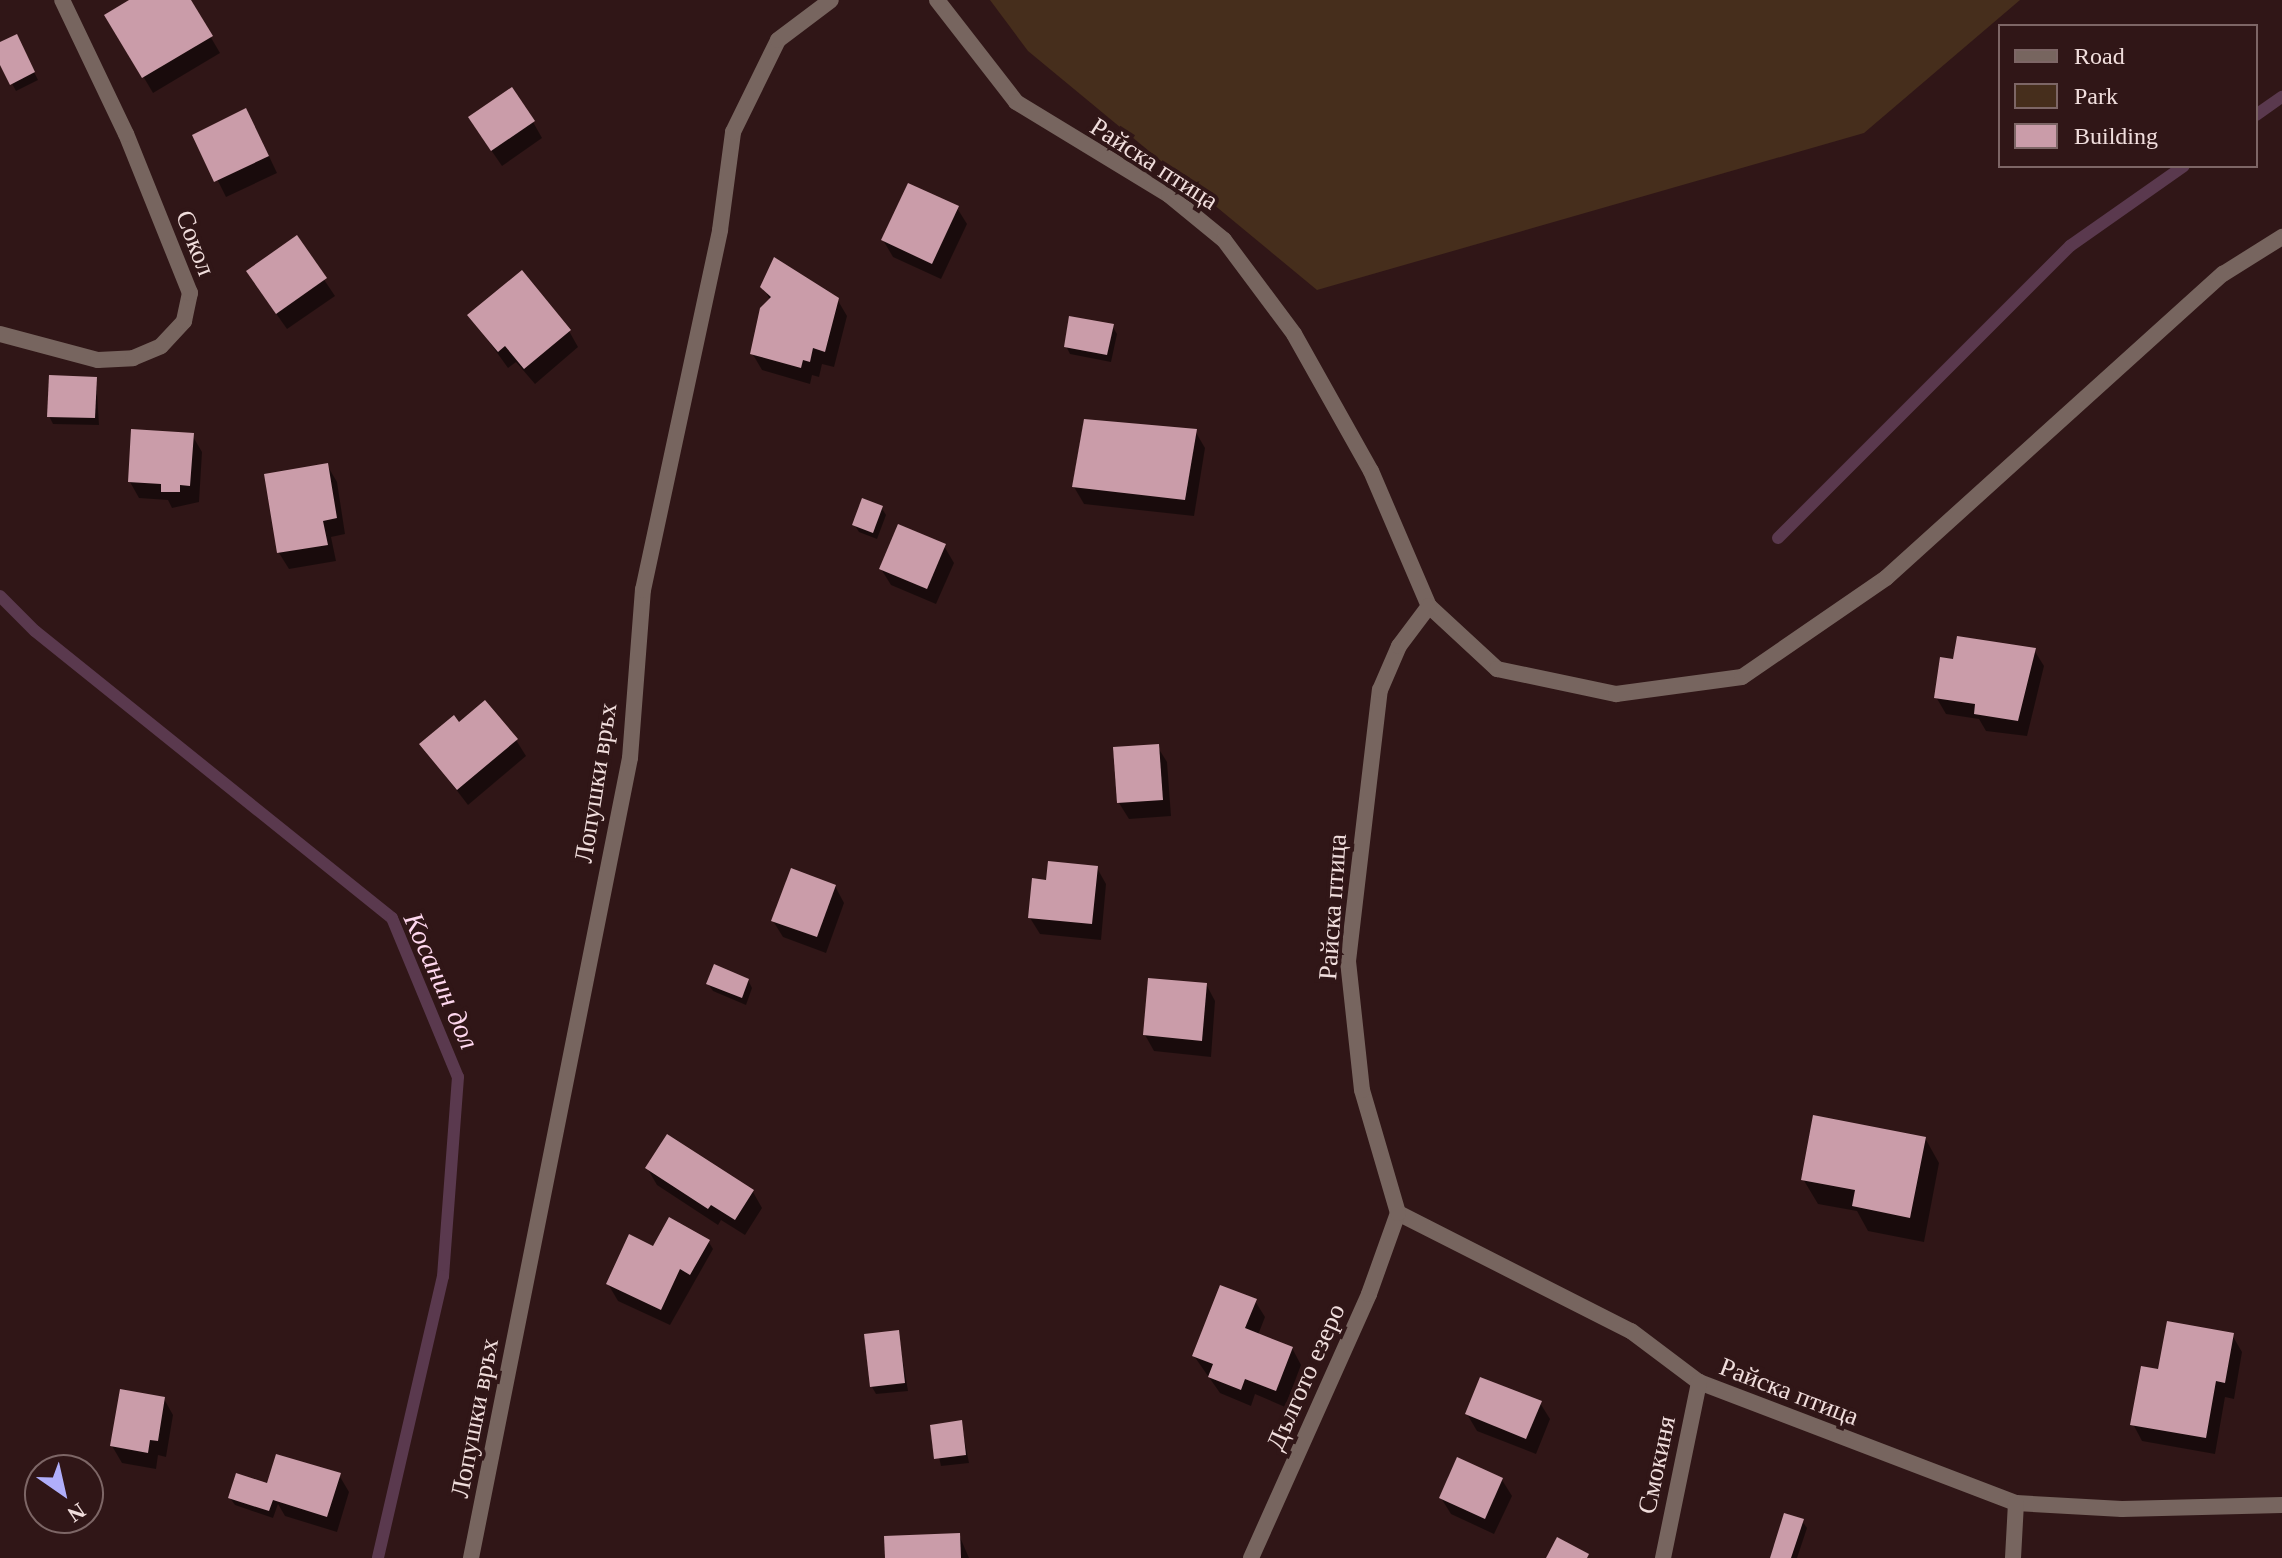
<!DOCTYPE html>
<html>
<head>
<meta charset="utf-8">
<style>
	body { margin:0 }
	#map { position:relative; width:2282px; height:1558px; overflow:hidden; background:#301617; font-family:Georgia,serif }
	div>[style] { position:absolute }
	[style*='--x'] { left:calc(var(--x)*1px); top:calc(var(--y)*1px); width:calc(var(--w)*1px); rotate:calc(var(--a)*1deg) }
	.green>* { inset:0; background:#462e1c }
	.shadow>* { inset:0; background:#0007 }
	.stream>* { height:12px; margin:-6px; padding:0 6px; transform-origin:6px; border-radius:6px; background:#5a394e }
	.building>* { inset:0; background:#ca9ca9 }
	.street>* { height:16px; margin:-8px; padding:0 8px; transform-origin:8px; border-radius:8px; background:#77655f }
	span { translate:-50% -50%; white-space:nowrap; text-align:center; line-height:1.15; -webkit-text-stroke:8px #301617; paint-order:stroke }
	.street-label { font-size:26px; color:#f0dddc }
	.water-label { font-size:28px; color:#fed7ee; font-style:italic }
	.legend { position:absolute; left:1998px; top:24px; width:260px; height:144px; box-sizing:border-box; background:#301617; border:2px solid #7d6666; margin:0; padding:10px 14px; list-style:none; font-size:24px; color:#f0dddc }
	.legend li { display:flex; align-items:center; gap:16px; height:40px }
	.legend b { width:40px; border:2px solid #7d6666 }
	.north { position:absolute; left:24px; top:1454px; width:80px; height:80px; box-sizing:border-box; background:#301617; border:2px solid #7d6666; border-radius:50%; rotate:146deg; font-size:22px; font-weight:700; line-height:32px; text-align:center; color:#f0dddc }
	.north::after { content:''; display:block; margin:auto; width:28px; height:36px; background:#b0aefa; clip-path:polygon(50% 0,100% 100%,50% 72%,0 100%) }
</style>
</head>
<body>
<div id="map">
	<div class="green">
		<div style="clip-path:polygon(990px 0,2020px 0,1864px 133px,1317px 290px,1028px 51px)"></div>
	</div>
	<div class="shadow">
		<div style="clip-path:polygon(133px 0,189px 0,220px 53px,153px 93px,107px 15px)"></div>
		<div style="clip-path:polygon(0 44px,20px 44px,38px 80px,16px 91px,0 61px)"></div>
		<div style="clip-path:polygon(533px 122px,542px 138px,502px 166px,480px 134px)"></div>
		<div style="clip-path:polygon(255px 127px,277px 173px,226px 197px,195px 135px)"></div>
		<div style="clip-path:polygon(957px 208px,967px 224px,941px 279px,893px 257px,883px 240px)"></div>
		<div style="clip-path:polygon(296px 238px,335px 296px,287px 329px,258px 288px)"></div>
		<div style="clip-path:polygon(763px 286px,837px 299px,847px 316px,834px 367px,822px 364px,819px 377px,812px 375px,810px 384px,762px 370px,752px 353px,770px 300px)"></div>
		<div style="clip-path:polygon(470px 315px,569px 331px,578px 347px,535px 384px,516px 362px,508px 368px)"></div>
		<div style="clip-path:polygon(1112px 326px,1117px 334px,1111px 362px,1070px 354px,1066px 346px)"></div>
		<div style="clip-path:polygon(96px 379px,99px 425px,53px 424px,49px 416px)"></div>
		<div style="clip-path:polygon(1195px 431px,1205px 448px,1194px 516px,1084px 504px,1074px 487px)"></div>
		<div style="clip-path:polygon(192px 435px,202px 452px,199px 502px,172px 508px,168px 500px,139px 498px,130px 482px)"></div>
		<div style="clip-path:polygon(327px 465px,337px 482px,345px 534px,331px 537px,336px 561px,289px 569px,279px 553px,266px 476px)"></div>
		<div style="clip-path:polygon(881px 507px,886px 515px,877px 539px,859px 532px,854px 524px)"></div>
		<div style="clip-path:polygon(944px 546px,954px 563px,936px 604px,891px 585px,881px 569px)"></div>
		<div style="clip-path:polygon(2034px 650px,2044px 666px,2027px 736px,1986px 731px,1979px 719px,1946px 714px,1936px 697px,1955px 661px)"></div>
		<div style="clip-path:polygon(459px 725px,516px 740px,526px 756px,468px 805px,421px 744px)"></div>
		<div style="clip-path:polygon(1157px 746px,1167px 762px,1171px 816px,1129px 819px,1119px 803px)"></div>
		<div style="clip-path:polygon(1097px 868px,1106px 884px,1101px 940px,1040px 934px,1030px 918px,1048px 882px)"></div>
		<div style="clip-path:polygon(835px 886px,844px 903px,826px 953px,783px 937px,773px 921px)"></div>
		<div style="clip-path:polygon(748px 980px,752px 988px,746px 1005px,713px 991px,708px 984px)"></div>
		<div style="clip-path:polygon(1206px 984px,1215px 1001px,1211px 1057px,1154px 1051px,1145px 1035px)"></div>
		<div style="clip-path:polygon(1925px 1138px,1939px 1163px,1924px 1242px,1868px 1231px,1857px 1211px,1818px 1204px,1803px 1179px)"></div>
		<div style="clip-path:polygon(647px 1168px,753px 1192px,762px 1208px,745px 1235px,721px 1220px,718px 1225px,657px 1185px)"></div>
		<div style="clip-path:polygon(708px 1241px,713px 1249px,670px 1325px,618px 1301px,608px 1284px,659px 1252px)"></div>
		<div style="clip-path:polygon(1255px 1301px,1265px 1317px,1258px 1335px,1292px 1348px,1301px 1365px,1285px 1407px,1255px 1394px,1251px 1406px,1220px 1393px,1194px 1356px)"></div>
		<div style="clip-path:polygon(898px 1332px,908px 1391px,876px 1394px,872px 1387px)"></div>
		<div style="clip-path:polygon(2232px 1335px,2242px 1352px,2234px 1399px,2225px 1397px,2215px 1454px,2142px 1441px,2133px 1424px,2160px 1371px)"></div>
		<div style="clip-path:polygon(164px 1399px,173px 1415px,166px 1457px,158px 1455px,156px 1469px,122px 1463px,112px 1446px)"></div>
		<div style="clip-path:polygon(1540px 1403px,1550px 1419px,1536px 1454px,1477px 1431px,1467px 1414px)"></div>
		<div style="clip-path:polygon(961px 1422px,969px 1463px,941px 1466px,932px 1426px)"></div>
		<div style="clip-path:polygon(339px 1475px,349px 1492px,337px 1532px,285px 1516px,278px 1504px,273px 1518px,235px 1505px,230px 1498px,269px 1485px)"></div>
		<div style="clip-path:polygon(1502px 1480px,1512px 1496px,1494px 1534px,1451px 1514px,1441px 1498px)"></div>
		<div style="clip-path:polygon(1802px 1521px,1807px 1528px,1797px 1558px,1773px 1558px)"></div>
		<div style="clip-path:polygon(959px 1535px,969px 1558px,887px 1558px)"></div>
	</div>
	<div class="stream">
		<div style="--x:2256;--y:115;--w:32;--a:-35"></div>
		<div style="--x:1778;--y:538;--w:413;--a:-45"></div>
		<div style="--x:2070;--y:246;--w:139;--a:-35.1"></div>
		<div style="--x:0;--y:596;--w:49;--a:45"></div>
		<div style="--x:35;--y:631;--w:458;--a:38.8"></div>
		<div style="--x:392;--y:918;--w:172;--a:67.5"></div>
		<div style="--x:458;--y:1077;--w:200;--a:94.3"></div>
		<div style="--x:443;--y:1276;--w:289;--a:103"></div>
	</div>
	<div class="building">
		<div style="clip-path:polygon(129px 0,191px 0,213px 36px,142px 78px,104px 15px)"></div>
		<div style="clip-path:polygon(17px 34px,35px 72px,10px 85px,0 65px,0 42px)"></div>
		<div style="clip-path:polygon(512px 87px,535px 121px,491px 151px,468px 117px)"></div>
		<div style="clip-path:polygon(246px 108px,269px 156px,214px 182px,192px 135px)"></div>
		<div style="clip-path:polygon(908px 183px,959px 206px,932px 264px,881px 240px)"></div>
		<div style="clip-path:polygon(297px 235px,327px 278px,276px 314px,246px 271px)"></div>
		<div style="clip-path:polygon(774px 257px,839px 298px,825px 352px,813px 348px,810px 362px,803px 360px,801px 368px,750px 354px,760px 308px,771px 297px,760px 287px)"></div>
		<div style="clip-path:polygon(522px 270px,571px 330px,524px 369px,505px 346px,498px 352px,467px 315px)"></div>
		<div style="clip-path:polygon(1069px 316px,1114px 324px,1107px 355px,1064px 347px)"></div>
		<div style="clip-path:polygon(49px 375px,97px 377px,95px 418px,47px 417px)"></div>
		<div style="clip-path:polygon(1084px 419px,1197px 429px,1185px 500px,1072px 487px)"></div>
		<div style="clip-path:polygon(131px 429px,194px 433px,190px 486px,180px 485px,180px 492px,161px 492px,161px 484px,128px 482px)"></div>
		<div style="clip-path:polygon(328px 463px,337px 518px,323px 521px,328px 545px,277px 553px,264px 474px)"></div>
		<div style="clip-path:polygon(862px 498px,883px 506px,873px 533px,852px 525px)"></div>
		<div style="clip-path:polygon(898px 524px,946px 544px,927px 589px,879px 569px)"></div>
		<div style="clip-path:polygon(1957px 636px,2036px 648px,2018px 721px,1974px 714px,1975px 704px,1934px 698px,1940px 657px,1953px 659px)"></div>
		<div style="clip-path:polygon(485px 700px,518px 739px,457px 790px,419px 744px,454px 715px,459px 722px)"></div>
		<div style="clip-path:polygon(1159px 744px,1163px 800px,1117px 803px,1113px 747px)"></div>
		<div style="clip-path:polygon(1048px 861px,1098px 866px,1092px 924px,1028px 918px,1032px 878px,1046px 880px)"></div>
		<div style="clip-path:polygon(791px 868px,836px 885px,817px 937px,771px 921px)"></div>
		<div style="clip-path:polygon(714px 964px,749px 979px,742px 998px,706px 984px)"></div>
		<div style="clip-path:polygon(1148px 978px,1207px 983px,1202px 1041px,1143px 1035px)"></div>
		<div style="clip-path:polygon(1813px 1115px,1926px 1137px,1910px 1218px,1852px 1206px,1855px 1190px,1801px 1180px)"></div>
		<div style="clip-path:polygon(667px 1134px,754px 1190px,735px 1220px,711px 1205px,708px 1209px,645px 1168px)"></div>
		<div style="clip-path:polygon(669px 1217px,710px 1240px,690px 1275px,680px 1269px,661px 1310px,606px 1284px,629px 1234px,653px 1246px)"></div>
		<div style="clip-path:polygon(1220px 1285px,1257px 1299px,1245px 1328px,1293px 1347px,1276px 1391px,1245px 1379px,1241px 1390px,1208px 1377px,1213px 1364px,1192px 1356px)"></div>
		<div style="clip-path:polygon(2167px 1321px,2234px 1333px,2225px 1383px,2216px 1381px,2206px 1438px,2130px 1425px,2141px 1366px,2158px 1369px)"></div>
		<div style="clip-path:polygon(899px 1330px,905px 1383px,870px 1387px,864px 1334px)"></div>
		<div style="clip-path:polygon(1480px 1377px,1542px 1401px,1526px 1439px,1465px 1414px)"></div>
		<div style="clip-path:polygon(120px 1389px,165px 1397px,158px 1441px,150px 1440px,148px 1453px,110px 1446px)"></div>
		<div style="clip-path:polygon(962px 1420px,966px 1455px,934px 1459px,930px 1425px)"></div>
		<div style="clip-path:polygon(276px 1454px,341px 1473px,327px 1517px,273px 1500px,269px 1511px,228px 1498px,236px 1473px,267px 1483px)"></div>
		<div style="clip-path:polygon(1457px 1457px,1503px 1478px,1485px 1519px,1439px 1498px)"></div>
		<div style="clip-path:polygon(1784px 1513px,1804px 1519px,1791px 1558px,1770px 1558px)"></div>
		<div style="clip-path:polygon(960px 1533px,961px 1558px,885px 1558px,884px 1536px)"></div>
		<div style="clip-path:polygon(1557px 1537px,1589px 1554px,1587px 1558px,1546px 1558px)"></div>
	</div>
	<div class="street">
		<div style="--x:937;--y:0;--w:129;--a:52.2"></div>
		<div style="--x:1016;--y:102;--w:179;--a:31.3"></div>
		<div style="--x:1169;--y:195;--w:71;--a:39.3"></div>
		<div style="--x:1224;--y:240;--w:117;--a:53.3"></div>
		<div style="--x:1294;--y:334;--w:157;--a:60.7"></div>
		<div style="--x:1371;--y:471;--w:147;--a:66.8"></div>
		<div style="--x:1429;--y:606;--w:93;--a:42.8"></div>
		<div style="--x:1497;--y:669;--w:122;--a:11.9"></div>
		<div style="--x:1616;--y:694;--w:127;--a:-7.7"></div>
		<div style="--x:1742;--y:677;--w:175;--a:-34.5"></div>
		<div style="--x:1886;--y:578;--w:454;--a:-42.1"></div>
		<div style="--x:2223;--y:274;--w:70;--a:-32.1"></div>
		<div style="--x:0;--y:334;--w:101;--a:14.9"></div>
		<div style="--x:98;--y:360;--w:35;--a:-3"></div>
		<div style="--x:133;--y:358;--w:30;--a:-23"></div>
		<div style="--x:161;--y:346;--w:34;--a:-47"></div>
		<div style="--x:184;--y:321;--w:29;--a:-78"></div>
		<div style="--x:190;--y:293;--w:171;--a:-111.9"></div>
		<div style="--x:126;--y:134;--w:148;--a:-115.5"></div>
		<div style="--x:1398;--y:1213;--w:261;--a:26.9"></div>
		<div style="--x:1631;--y:1331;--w:85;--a:36.9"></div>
		<div style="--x:1699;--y:1382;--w:339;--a:20.9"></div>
		<div style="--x:2016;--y:1503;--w:106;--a:3.2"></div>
		<div style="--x:2122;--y:1509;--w:160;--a:-1.4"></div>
		<div style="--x:471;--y:1558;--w:816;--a:-78.76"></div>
		<div style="--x:630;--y:758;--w:169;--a:-85.6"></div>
		<div style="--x:643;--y:590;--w:368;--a:-77.9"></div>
		<div style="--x:720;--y:230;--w:99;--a:-82.4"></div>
		<div style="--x:733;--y:132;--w:102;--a:-63.9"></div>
		<div style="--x:778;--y:40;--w:66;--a:-37"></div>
		<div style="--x:1251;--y:1558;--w:289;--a:-65.9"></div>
		<div style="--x:1369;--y:1294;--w:86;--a:-70.3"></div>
		<div style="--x:1398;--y:1213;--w:128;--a:-106.3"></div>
		<div style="--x:1362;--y:1090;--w:130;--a:-96.2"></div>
		<div style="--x:1348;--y:961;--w:273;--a:-83.3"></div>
		<div style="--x:1380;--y:690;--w:48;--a:-66.6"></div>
		<div style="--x:1399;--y:646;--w:50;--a:-53.1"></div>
		<div style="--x:1663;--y:1558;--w:180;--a:-78.4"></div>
		<div style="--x:2013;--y:1558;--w:55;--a:-86.9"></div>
	</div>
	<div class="street-label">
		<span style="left:1154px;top:164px;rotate:33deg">Райска птица</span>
		<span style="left:195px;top:243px;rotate:69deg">Сокол</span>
		<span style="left:596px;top:783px;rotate:-81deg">Лопушки връх</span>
		<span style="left:1333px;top:907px;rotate:-86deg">Райска птица</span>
		<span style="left:1306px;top:1377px;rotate:-66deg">Дългото езеро</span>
		<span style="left:1789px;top:1392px;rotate:21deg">Райска птица</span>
		<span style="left:475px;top:1418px;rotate:-79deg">Лопушки връх</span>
		<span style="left:1657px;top:1465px;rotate:-78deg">Смокиня</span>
	</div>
	<div class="water-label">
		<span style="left:441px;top:981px;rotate:66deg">Косанин дол</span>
	</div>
	<ul class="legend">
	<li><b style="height:10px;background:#77655f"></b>Road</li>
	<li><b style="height:22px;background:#462e1c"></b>Park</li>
	<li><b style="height:22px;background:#ca9ca9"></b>Building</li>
	</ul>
	<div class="north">N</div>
</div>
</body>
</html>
